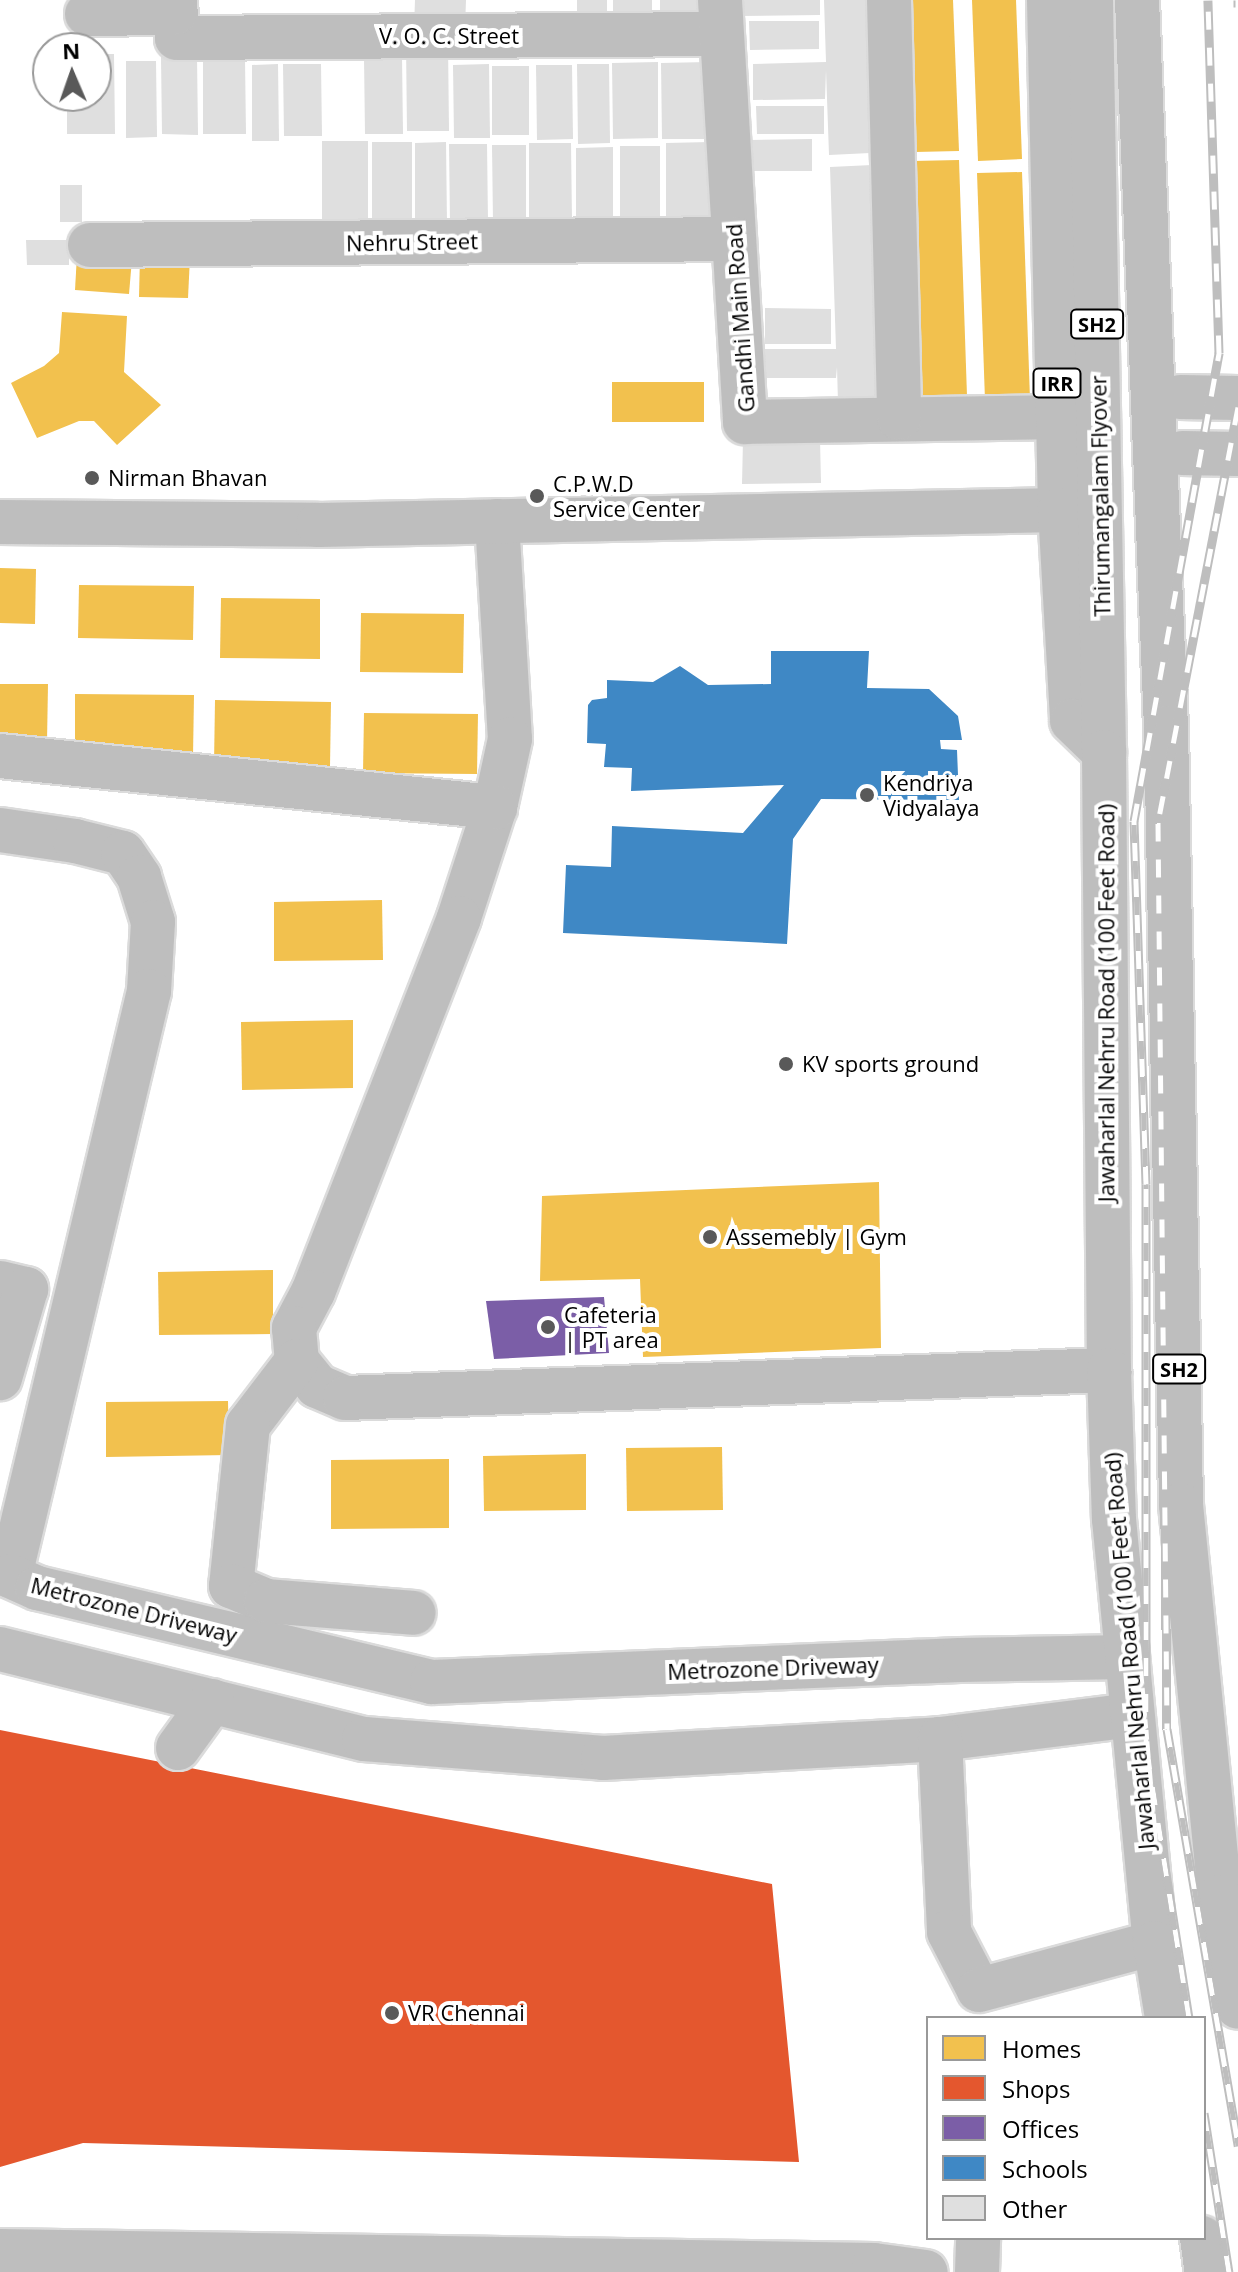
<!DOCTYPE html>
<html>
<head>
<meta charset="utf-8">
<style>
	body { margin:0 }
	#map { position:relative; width:1238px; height:2272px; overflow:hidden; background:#fff; font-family:"Open Sans",sans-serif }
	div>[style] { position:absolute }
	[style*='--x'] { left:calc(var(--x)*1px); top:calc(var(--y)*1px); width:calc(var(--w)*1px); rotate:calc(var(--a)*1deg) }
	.homes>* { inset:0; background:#f2c14e }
	.shops>* { inset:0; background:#e4572e }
	.offices>* { inset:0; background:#7b5ea7 }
	.schools>* { inset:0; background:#3f88c5 }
	.building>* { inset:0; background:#dfdfdf }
	.roads { filter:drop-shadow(2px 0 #dbdbdb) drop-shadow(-2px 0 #dbdbdb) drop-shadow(0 2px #dbdbdb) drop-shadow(0 -2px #dbdbdb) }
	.minor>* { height:44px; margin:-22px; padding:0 22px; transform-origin:22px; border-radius:22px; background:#bebebe }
	.major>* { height:44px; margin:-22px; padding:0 22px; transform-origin:22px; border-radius:22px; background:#bebebe }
	.rail>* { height:9px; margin-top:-4.5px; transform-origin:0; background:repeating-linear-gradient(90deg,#fff 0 18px,#bebebe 0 36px); box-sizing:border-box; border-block:2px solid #bebebe }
	.dots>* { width:22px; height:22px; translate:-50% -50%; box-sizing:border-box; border:4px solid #fff; border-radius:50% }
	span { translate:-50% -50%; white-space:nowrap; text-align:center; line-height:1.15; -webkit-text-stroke:8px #fff; paint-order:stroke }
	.shield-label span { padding:2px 6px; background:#fff; border:2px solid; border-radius:6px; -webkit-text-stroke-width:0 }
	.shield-label { font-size:20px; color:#000; font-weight:700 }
	.street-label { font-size:22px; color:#000 }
	.poi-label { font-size:22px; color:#000 }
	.left { translate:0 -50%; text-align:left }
	.legend { position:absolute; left:926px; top:2016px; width:280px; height:224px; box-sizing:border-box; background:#fff; border:2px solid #999; margin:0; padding:10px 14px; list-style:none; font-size:24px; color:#000 }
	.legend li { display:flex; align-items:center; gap:16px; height:40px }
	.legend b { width:40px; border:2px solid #999 }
	.north { position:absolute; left:32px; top:32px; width:80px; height:80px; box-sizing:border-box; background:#fff; border:2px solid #999; border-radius:50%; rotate:358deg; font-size:22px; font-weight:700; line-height:32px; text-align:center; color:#000 }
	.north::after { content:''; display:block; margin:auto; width:28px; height:36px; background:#595959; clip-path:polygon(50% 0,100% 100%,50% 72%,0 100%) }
</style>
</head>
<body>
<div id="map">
	<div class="homes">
		<div style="clip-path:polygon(909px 0,953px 0,959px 151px,915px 152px)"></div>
		<div style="clip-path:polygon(972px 0,1016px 0,1022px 159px,978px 161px)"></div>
		<div style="clip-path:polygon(959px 160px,967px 396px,921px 397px,913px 161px)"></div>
		<div style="clip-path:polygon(1022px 172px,1030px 399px,985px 400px,977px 173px)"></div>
		<div style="clip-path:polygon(77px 255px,132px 259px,129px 294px,75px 290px)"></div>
		<div style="clip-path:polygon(140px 256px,190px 257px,188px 298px,139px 297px)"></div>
		<div style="clip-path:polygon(62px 312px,127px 316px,124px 372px,161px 405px,117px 445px,94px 421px,79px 421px,37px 438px,11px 383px,44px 366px,59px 353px)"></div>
		<div style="clip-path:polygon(612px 382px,704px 382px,704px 422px,612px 422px)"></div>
		<div style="clip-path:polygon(0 568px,36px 569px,35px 624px,0 623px)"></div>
		<div style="clip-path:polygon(79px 585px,194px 586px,193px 640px,78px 638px)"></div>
		<div style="clip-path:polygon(221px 598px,320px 599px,320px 659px,220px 658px)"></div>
		<div style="clip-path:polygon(361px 613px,464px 614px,463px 673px,360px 672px)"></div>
		<div style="clip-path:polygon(0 684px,48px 684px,47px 742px,0 742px)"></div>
		<div style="clip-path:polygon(75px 694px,194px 695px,193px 756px,75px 755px)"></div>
		<div style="clip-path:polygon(215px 700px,331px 702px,330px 766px,214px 764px)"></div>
		<div style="clip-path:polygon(364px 713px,478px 714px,477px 774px,363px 773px)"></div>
		<div style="clip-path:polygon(382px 900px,383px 960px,274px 961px,274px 902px)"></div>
		<div style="clip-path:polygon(353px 1020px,353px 1088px,242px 1090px,241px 1022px)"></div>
		<div style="clip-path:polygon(879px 1182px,881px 1348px,643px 1357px,640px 1279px,540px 1281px,542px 1196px)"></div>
		<div style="clip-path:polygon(273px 1270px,273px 1334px,159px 1335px,158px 1272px)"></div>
		<div style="clip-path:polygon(228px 1401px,229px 1455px,106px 1457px,106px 1402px)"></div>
		<div style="clip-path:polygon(722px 1447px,723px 1510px,627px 1511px,626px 1448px)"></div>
		<div style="clip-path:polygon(586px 1454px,586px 1510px,484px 1511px,483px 1456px)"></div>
		<div style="clip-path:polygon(449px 1459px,449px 1528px,331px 1529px,331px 1460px)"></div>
	</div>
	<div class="shops">
		<div style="clip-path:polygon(0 1730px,772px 1884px,799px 2162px,83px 2143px,0 2167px)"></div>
	</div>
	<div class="offices">
		<div style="clip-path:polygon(604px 1297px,609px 1353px,494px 1359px,486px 1301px)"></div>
	</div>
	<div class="schools">
		<div style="clip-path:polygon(771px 651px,869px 651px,867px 688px,929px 689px,958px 716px,962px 740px,940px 740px,941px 749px,957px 750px,959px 800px,821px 799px,793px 839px,787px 944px,563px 933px,566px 865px,611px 867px,612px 826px,743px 833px,784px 785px,631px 791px,632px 768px,604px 767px,606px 744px,587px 743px,588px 705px,592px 700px,607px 698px,607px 680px,653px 682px,680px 666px,708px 685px,771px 684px)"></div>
	</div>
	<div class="building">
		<div style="clip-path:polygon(415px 0,466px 0,465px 29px,414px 28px)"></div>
		<div style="clip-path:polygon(577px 0,607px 0,607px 26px,577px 26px)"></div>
		<div style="clip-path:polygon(613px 0,652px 0,652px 26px,613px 26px)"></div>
		<div style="clip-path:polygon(660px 0,698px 0,698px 24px,660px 24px)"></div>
		<div style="clip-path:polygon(740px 0,820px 0,820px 15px,740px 16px)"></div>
		<div style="clip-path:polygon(824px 0,865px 0,870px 153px,829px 155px,826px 70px,825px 99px,753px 100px,753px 64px,826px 62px)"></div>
		<div style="clip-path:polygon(749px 21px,819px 21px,819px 49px,750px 50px)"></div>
		<div style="clip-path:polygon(448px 43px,449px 131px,407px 131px,406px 44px)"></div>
		<div style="clip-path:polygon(96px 54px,114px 54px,115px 134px,67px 134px,67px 96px,96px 96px)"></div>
		<div style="clip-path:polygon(197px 56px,198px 135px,162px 134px,161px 57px)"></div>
		<div style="clip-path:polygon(402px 56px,403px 134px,365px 134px,364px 57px)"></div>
		<div style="clip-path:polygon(203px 60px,245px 60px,246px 134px,203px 134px)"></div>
		<div style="clip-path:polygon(126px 61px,156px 61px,157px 137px,126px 138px)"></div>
		<div style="clip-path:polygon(658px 62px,658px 138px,613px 139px,612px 63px)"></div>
		<div style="clip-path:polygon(708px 62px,709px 139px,662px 139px,661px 63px)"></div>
		<div style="clip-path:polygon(278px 64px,279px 141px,252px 141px,252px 65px)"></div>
		<div style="clip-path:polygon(283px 64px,321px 64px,322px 136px,284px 136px)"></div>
		<div style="clip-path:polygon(489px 64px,490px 138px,454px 138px,453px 65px)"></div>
		<div style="clip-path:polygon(577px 64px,609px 64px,610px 143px,578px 144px)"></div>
		<div style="clip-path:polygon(536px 65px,572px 65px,573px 139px,537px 140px)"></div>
		<div style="clip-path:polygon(492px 66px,529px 66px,529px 135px,492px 135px)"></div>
		<div style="clip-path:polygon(756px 106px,824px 106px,824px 134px,757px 134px)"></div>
		<div style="clip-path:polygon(812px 139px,812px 171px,751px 171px,750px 140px)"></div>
		<div style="clip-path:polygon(322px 141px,368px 141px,368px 222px,322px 223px)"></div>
		<div style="clip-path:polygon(372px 142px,412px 142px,412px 220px,372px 221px)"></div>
		<div style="clip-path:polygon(446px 142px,447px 224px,415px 225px,415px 143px)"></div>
		<div style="clip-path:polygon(710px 142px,711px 222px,666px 222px,666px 143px)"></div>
		<div style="clip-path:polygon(529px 143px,571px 143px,572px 221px,529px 222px)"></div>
		<div style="clip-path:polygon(449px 144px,487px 144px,488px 222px,450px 223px)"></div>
		<div style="clip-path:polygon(492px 145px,526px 145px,526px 223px,493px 223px)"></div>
		<div style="clip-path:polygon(620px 146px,660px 146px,660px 222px,620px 222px)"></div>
		<div style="clip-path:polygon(613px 147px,613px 221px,576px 222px,576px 148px)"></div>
		<div style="clip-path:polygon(872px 165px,881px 401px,838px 403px,837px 367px,836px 378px,765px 378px,765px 349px,836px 349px,830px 167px)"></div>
		<div style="clip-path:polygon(60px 185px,82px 185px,82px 222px,60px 222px)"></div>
		<div style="clip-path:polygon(26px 240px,69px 240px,69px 265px,27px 265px)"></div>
		<div style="clip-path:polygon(765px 308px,831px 309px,831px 344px,765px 344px)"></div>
		<div style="clip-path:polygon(743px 440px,820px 440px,821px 483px,742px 484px)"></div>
	</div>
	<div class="roads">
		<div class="minor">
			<div style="--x:175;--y:0;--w:38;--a:87"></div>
			<div style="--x:177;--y:38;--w:544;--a:-0.42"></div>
			<div style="--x:720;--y:0;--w:423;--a:86.6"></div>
			<div style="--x:745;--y:422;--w:313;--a:-0.9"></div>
			<div style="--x:889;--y:0;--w:418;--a:88.6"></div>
			<div style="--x:87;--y:14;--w:88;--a:-0.7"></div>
			<div style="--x:90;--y:245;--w:644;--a:-0.53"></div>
			<div style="--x:1180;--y:397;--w:58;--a:1"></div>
			<div style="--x:1182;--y:453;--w:56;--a:1"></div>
			<div style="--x:497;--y:521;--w:218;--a:86.6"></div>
			<div style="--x:510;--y:739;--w:70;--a:102.4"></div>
			<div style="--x:495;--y:807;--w:117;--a:108"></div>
			<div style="--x:459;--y:918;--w:401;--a:111.3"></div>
			<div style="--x:313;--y:1292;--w:41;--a:117.8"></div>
			<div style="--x:294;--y:1328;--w:33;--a:85"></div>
			<div style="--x:297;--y:1361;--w:32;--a:51"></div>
			<div style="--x:317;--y:1386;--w:30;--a:23"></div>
			<div style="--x:345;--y:1398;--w:765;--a:-2.1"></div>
			<div style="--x:0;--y:522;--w:318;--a:0.5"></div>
			<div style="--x:318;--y:525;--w:742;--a:-1.16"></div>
			<div style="--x:0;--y:756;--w:498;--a:5.9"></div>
			<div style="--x:0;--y:830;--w:76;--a:8.3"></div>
			<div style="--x:75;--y:841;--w:49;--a:14"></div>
			<div style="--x:123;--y:853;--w:29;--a:56"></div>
			<div style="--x:139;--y:877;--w:47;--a:72.7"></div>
			<div style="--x:153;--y:922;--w:69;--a:93.3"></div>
			<div style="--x:149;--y:991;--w:601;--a:103.37"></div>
			<div style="--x:10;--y:1576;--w:30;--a:24"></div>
			<div style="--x:37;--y:1588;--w:406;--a:13.4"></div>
			<div style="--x:432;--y:1682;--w:528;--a:-2.39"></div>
			<div style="--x:960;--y:1660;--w:166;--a:-1"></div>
			<div style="--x:0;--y:1283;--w:27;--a:13"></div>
			<div style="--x:26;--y:1289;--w:93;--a:106.3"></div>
			<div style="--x:297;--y:1361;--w:81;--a:127.4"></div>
			<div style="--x:248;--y:1425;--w:162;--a:96"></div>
			<div style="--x:231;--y:1586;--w:38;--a:23"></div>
			<div style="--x:266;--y:1601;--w:148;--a:4.6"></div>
			<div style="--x:0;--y:1649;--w:375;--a:13.9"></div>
			<div style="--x:364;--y:1739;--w:240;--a:4.5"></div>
			<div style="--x:603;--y:1758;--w:338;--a:-3.2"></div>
			<div style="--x:940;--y:1739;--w:193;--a:-7.1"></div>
			<div style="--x:940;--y:1739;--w:193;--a:87.3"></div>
			<div style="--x:949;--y:1932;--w:65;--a:62.7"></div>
			<div style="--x:178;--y:1748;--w:58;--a:-54.1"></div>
			<div style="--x:979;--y:1990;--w:182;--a:-15"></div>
			<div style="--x:0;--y:2251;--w:874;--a:0.92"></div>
			<div style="--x:874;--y:2265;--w:52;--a:7.7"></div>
			<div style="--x:977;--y:2272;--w:34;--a:-88"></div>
		</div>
		<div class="major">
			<div style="--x:1049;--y:0;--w:510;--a:88.76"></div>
			<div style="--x:1060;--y:510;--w:211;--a:86.7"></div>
			<div style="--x:1072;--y:721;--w:45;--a:44.1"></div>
			<div style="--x:1091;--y:0;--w:752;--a:89.01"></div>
			<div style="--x:1104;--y:752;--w:618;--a:89.54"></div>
			<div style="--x:1109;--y:1370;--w:149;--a:88.1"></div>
			<div style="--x:1114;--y:1519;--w:426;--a:84.5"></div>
			<div style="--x:1155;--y:1943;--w:76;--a:80.9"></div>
			<div style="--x:1137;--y:0;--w:729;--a:87.72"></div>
			<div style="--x:1166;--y:728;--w:777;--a:88.89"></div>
			<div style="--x:1181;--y:1505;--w:394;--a:84.3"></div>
			<div style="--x:1220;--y:1897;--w:111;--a:80.7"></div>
			<div style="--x:1202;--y:2238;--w:34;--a:82"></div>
		</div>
	</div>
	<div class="rail">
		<div style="--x:1238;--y:0;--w:7;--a:90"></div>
		<div style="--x:1238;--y:407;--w:424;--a:100.9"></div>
		<div style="--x:1158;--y:823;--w:906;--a:89.43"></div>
		<div style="--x:1167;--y:1729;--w:423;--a:80.3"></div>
		<div style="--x:1189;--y:2018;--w:274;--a:-99"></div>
		<div style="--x:1146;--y:1747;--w:563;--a:-90"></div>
		<div style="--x:1146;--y:1184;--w:363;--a:-91.9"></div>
		<div style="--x:1134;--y:821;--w:476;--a:-79.7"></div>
		<div style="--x:1219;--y:353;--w:353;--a:-91.8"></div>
		<div style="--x:1204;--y:2113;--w:161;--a:81.1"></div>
	</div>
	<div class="dots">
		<div style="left:92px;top:478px;background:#595959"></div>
		<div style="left:537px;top:496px;background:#595959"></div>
		<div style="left:867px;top:795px;background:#595959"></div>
		<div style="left:786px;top:1064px;background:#595959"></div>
		<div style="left:710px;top:1237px;background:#595959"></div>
		<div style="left:548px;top:1327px;background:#595959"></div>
		<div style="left:392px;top:2013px;background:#595959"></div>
	</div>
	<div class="shield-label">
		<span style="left:1097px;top:324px">SH2</span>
		<span style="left:1057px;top:383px">IRR</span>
		<span style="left:1179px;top:1369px">SH2</span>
	</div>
	<div class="street-label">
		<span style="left:449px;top:36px">V. O. C. Street</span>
		<span style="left:412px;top:242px;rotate:-1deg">Nehru Street</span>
		<span style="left:740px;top:318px;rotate:-94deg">Gandhi Main Road</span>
		<span style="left:1100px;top:496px;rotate:-91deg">Thirumangalam Flyover</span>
		<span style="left:1106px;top:1003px;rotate:-90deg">Jawaharlal Nehru Road (100 Feet Road)</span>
		<span style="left:134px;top:1610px;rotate:14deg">Metrozone Driveway</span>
		<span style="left:1129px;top:1651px;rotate:-95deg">Jawaharlal Nehru Road (100 Feet Road)</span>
		<span style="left:773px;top:1668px;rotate:-2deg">Metrozone Driveway</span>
	</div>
	<div class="poi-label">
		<span class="left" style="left:108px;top:478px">Nirman Bhavan</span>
		<span class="left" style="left:553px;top:496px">C.P.W.D<br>Service Center</span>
		<span class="left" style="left:883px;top:795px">Kendriya<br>Vidyalaya</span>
		<span class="left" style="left:802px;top:1064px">KV sports ground</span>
		<span class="left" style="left:726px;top:1237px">Assemebly | Gym</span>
		<span class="left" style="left:564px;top:1327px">Cafeteria<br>| PT area</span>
		<span class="left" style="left:408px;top:2013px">VR Chennai</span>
	</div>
	<ul class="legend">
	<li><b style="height:22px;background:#f2c14e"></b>Homes</li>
	<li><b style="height:22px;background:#e4572e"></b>Shops</li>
	<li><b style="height:22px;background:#7b5ea7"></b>Offices</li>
	<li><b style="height:22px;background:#3f88c5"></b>Schools</li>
	<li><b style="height:22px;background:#dfdfdf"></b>Other</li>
	</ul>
	<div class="north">N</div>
</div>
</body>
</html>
